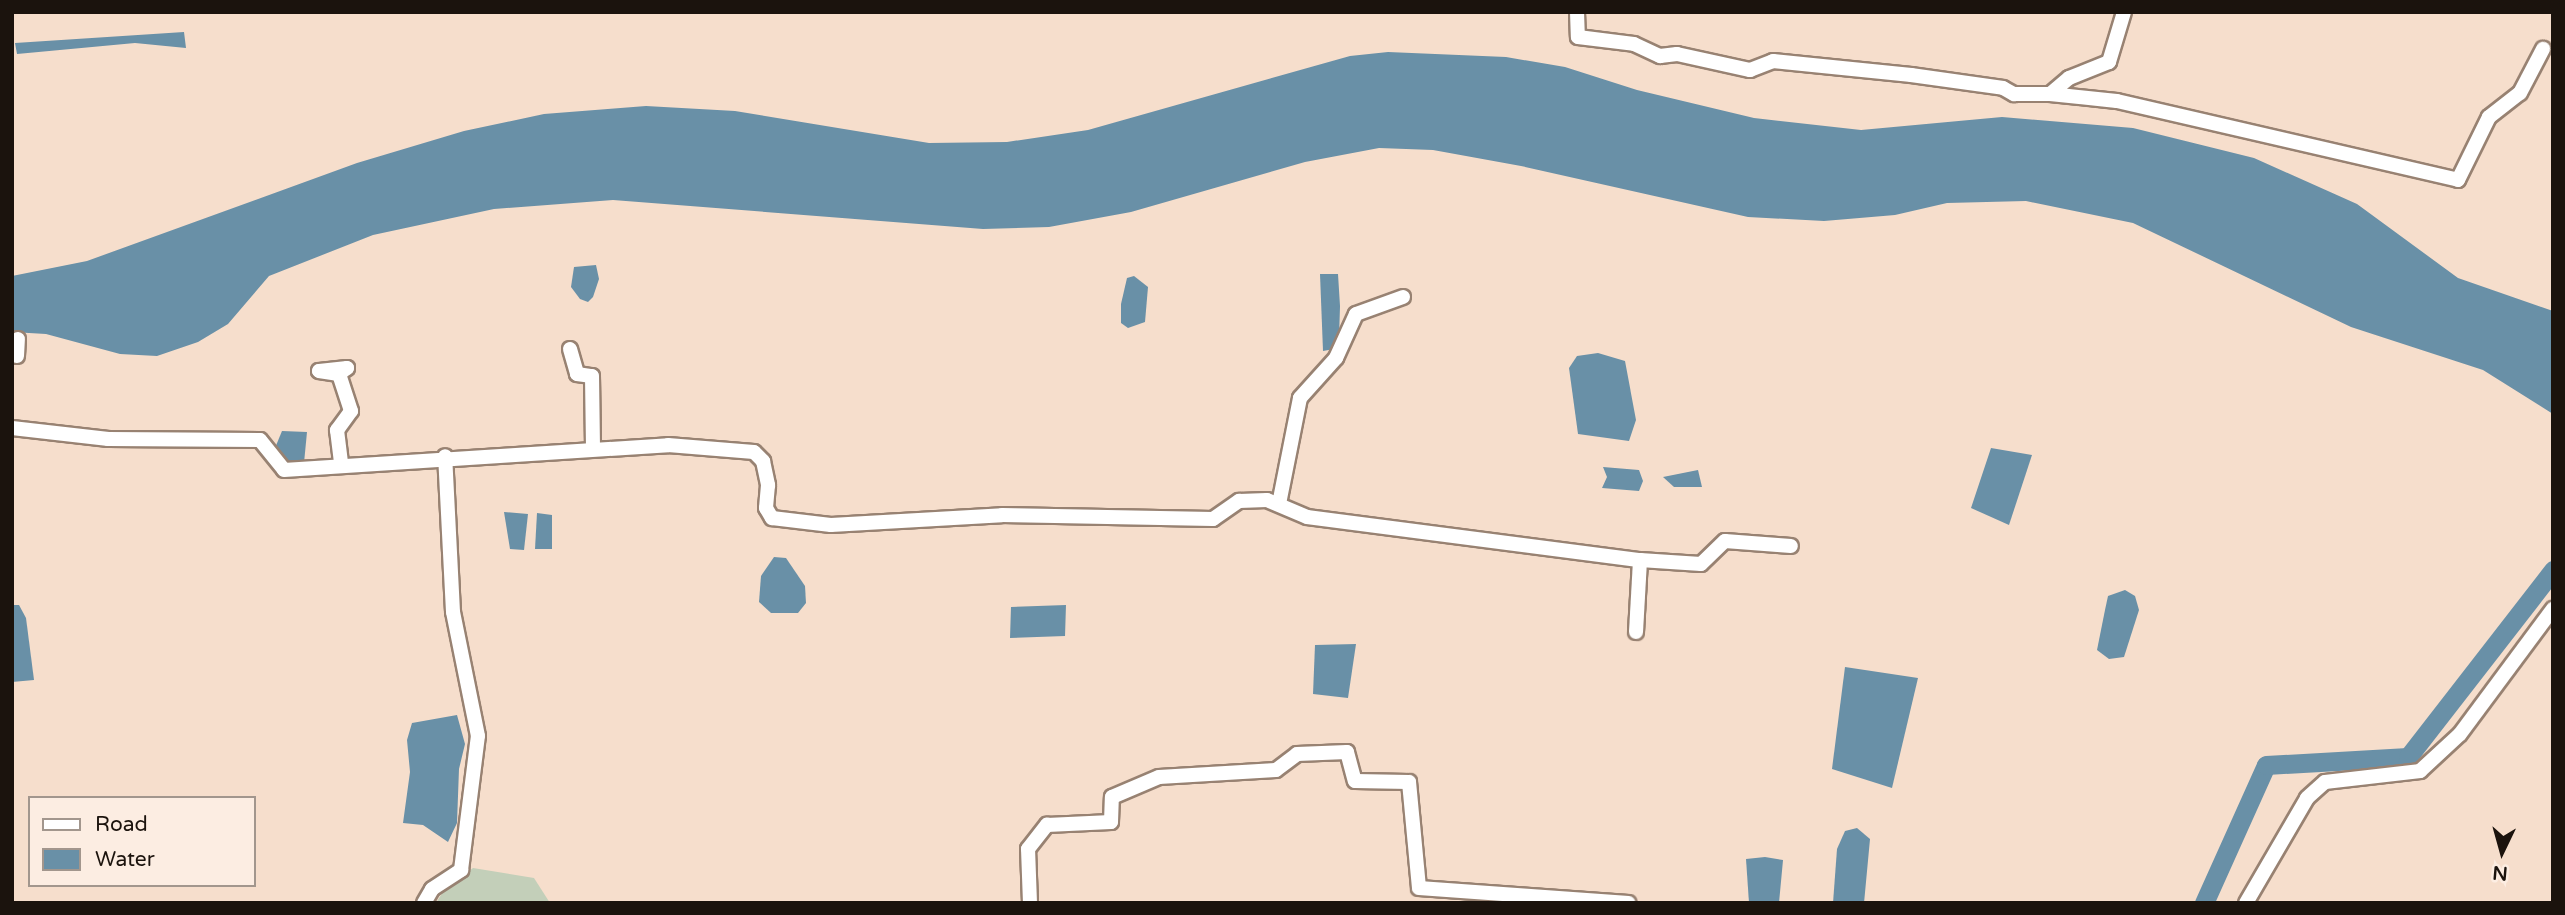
<!DOCTYPE html>
<html>
<head>
<meta charset="utf-8">
<style>
	body { margin:0 }
	#map { position:relative; width:2565px; height:915px; overflow:hidden; background:#f6decc; font-family:"Varela Round",sans-serif }
	div>[style] { position:absolute }
	[style*='--x'] { left:calc(var(--x)*1px); top:calc(var(--y)*1px); width:calc(var(--w)*1px); rotate:calc(var(--a)*1deg) }
	.green>* { inset:0; background:#c3cfb9 }
	.water>* { inset:0; background:#6990a7 }
	.river>* { height:19px; margin:-9.5px; padding:0 9.5px; transform-origin:9.5px; border-radius:9.5px; background:#6990a7 }
	.roads { filter:drop-shadow(2px 0 #988272) drop-shadow(-2px 0 #988272) drop-shadow(0 2px #988272) drop-shadow(0 -2px #988272) }
	.minor>* { height:14px; margin:-7px; padding:0 7px; transform-origin:7px; border-radius:7px; background:#fff }
	span { translate:-50% -50%; white-space:nowrap; text-align:center; line-height:1.15; -webkit-text-stroke:5px #fcede2; paint-order:stroke }
	.frame { position:absolute; inset:0; border:14px solid #1b130d; pointer-events:none }
	.legend { position:absolute; left:28px; top:796px; width:228px; height:91px; box-sizing:border-box; background:#fcede2; border:2px solid #a2968d; margin:0; padding:9px 12px; list-style:none; font-size:21px; color:#1b130d }
	.legend li { display:flex; align-items:center; gap:14px; height:35px }
	.legend b { width:35px; border:2px solid #a2968d }
	.north { position:absolute; left:2467px; top:817px; width:70px; height:70px; -webkit-text-stroke:5px #fcede2; paint-order:stroke; rotate:185deg; font-size:19px; font-weight:700; line-height:28px; text-align:center; color:#1b130d }
	.north::after { content:''; display:block; margin:auto; width:24px; height:32px; background:#1b130d; clip-path:polygon(50% 0,100% 100%,50% 72%,0 100%) }
</style>
</head>
<body>
<div id="map">
	<div class="green">
		<div style="clip-path:polygon(473px 868px,534px 878px,550px 903px,436px 903px,444px 890px)"></div>
	</div>
	<div class="water">
		<div style="clip-path:polygon(184px 32px,186px 48px,135px 43px,17px 54px,15px 43px)"></div>
		<div style="clip-path:polygon(1388px 52px,1506px 57px,1565px 67px,1637px 90px,1754px 118px,1861px 130px,2002px 117px,2133px 128px,2254px 158px,2357px 204px,2458px 278px,2553px 311px,2553px 414px,2483px 370px,2351px 327px,2133px 223px,2026px 201px,1947px 203px,1895px 215px,1824px 221px,1748px 217px,1521px 166px,1433px 150px,1379px 148px,1305px 162px,1131px 212px,1049px 227px,983px 229px,613px 200px,494px 209px,373px 235px,269px 276px,228px 324px,198px 342px,157px 356px,120px 354px,46px 334px,12px 332px,12px 276px,87px 261px,357px 163px,464px 131px,544px 114px,646px 106px,735px 111px,929px 143px,1007px 142px,1088px 130px,1350px 56px)"></div>
		<div style="clip-path:polygon(596px 265px,599px 279px,593px 297px,588px 302px,580px 299px,571px 287px,574px 267px)"></div>
		<div style="clip-path:polygon(1320px 274px,1338px 274px,1340px 306px,1339px 339px,1334px 349px,1323px 351px)"></div>
		<div style="clip-path:polygon(1134px 276px,1148px 287px,1145px 322px,1128px 328px,1121px 323px,1121px 304px,1127px 278px)"></div>
		<div style="clip-path:polygon(1598px 353px,1625px 361px,1636px 420px,1629px 441px,1578px 434px,1569px 368px,1577px 356px)"></div>
		<div style="clip-path:polygon(282px 431px,307px 432px,304px 463px,287px 465px,275px 448px)"></div>
		<div style="clip-path:polygon(1991px 448px,2032px 455px,2009px 525px,1971px 508px)"></div>
		<div style="clip-path:polygon(1603px 467px,1639px 470px,1643px 481px,1639px 491px,1602px 488px,1607px 477px)"></div>
		<div style="clip-path:polygon(1698px 470px,1702px 487px,1674px 487px,1663px 477px)"></div>
		<div style="clip-path:polygon(504px 512px,528px 514px,524px 550px,510px 549px)"></div>
		<div style="clip-path:polygon(537px 513px,552px 515px,552px 549px,535px 549px)"></div>
		<div style="clip-path:polygon(774px 557px,786px 558px,805px 586px,806px 603px,798px 613px,771px 613px,759px 602px,761px 576px)"></div>
		<div style="clip-path:polygon(2125px 590px,2135px 596px,2139px 610px,2124px 657px,2109px 659px,2097px 650px,2105px 610px,2108px 596px)"></div>
		<div style="clip-path:polygon(12px 605px,19px 605px,26px 618px,34px 680px,12px 682px)"></div>
		<div style="clip-path:polygon(1066px 605px,1065px 636px,1010px 638px,1011px 607px)"></div>
		<div style="clip-path:polygon(1356px 644px,1348px 698px,1313px 694px,1315px 645px)"></div>
		<div style="clip-path:polygon(1845px 667px,1918px 678px,1892px 788px,1832px 769px)"></div>
		<div style="clip-path:polygon(457px 715px,465px 744px,459px 769px,457px 823px,448px 842px,423px 825px,403px 823px,410px 772px,407px 740px,412px 723px)"></div>
		<div style="clip-path:polygon(1857px 828px,1870px 839px,1864px 903px,1833px 903px,1837px 849px,1845px 831px)"></div>
		<div style="clip-path:polygon(1765px 857px,1783px 860px,1779px 903px,1749px 903px,1746px 859px)"></div>
	</div>
	<div class="river">
		<div style="--x:2204;--y:903;--w:151;--a:-65.8"></div>
		<div style="--x:2266;--y:765;--w:142;--a:-3.2"></div>
		<div style="--x:2408;--y:757;--w:237;--a:-52.2"></div>
	</div>
	<div class="roads">
		<div class="minor">
			<div style="--x:1577;--y:12;--w:25;--a:88"></div>
			<div style="--x:1578;--y:37;--w:56;--a:7.1"></div>
			<div style="--x:1634;--y:44;--w:29;--a:25"></div>
			<div style="--x:1660;--y:56;--w:17;--a:-7"></div>
			<div style="--x:1677;--y:54;--w:75;--a:12.4"></div>
			<div style="--x:1750;--y:70;--w:25;--a:-21"></div>
			<div style="--x:1773;--y:61;--w:139;--a:5.8"></div>
			<div style="--x:1911;--y:75;--w:93;--a:8"></div>
			<div style="--x:2003;--y:88;--w:13;--a:29"></div>
			<div style="--x:2014;--y:94;--w:36;--a:0"></div>
			<div style="--x:2050;--y:94;--w:25;--a:-40"></div>
			<div style="--x:2069;--y:78;--w:43;--a:-21.8"></div>
			<div style="--x:2109;--y:62;--w:52;--a:-73.3"></div>
			<div style="--x:2050;--y:94;--w:67;--a:6"></div>
			<div style="--x:2117;--y:101;--w:350;--a:13"></div>
			<div style="--x:2458;--y:180;--w:70;--a:-63.8"></div>
			<div style="--x:2489;--y:117;--w:39;--a:-38"></div>
			<div style="--x:2520;--y:93;--w:50;--a:-62.4"></div>
			<div style="--x:570;--y:349;--w:26;--a:74"></div>
			<div style="--x:577;--y:374;--w:15;--a:8"></div>
			<div style="--x:592;--y:376;--w:72;--a:89.2"></div>
			<div style="--x:17;--y:356;--w:17;--a:-87"></div>
			<div style="--x:339;--y:374;--w:10;--a:-37"></div>
			<div style="--x:347;--y:368;--w:28;--a:174"></div>
			<div style="--x:319;--y:371;--w:20;--a:9"></div>
			<div style="--x:339;--y:374;--w:39;--a:72"></div>
			<div style="--x:351;--y:411;--w:24;--a:126"></div>
			<div style="--x:337;--y:430;--w:35;--a:83"></div>
			<div style="--x:12;--y:428;--w:97;--a:6.5"></div>
			<div style="--x:108;--y:439;--w:152;--a:0.4"></div>
			<div style="--x:260;--y:440;--w:38;--a:51"></div>
			<div style="--x:284;--y:470;--w:385;--a:-3.7"></div>
			<div style="--x:668;--y:445;--w:86;--a:4.7"></div>
			<div style="--x:754;--y:452;--w:13;--a:45"></div>
			<div style="--x:763;--y:461;--w:25;--a:78"></div>
			<div style="--x:768;--y:485;--w:23;--a:95"></div>
			<div style="--x:766;--y:508;--w:12;--a:59"></div>
			<div style="--x:772;--y:518;--w:59;--a:6.8"></div>
			<div style="--x:831;--y:525;--w:171;--a:-3.3"></div>
			<div style="--x:1002;--y:515;--w:211;--a:1.1"></div>
			<div style="--x:1213;--y:519;--w:32;--a:-35"></div>
			<div style="--x:1239;--y:501;--w:28;--a:-2"></div>
			<div style="--x:1267;--y:500;--w:43;--a:23"></div>
			<div style="--x:1307;--y:517;--w:336;--a:7.4"></div>
			<div style="--x:1640;--y:560;--w:61;--a:3.8"></div>
			<div style="--x:1701;--y:564;--w:33;--a:-44"></div>
			<div style="--x:1725;--y:541;--w:66;--a:4.3"></div>
			<div style="--x:1279;--y:504;--w:108;--a:-78.8"></div>
			<div style="--x:1300;--y:398;--w:54;--a:-48"></div>
			<div style="--x:1336;--y:358;--w:48;--a:-65.6"></div>
			<div style="--x:1356;--y:314;--w:50;--a:-19.9"></div>
			<div style="--x:1636;--y:632;--w:72;--a:-86.8"></div>
			<div style="--x:424;--y:903;--w:16;--a:-60"></div>
			<div style="--x:432;--y:889;--w:35;--a:-33"></div>
			<div style="--x:461;--y:870;--w:135;--a:-82.8"></div>
			<div style="--x:478;--y:736;--w:126;--a:-101.4"></div>
			<div style="--x:453;--y:612;--w:156;--a:-92.9"></div>
			<div style="--x:1030;--y:903;--w:54;--a:-92.1"></div>
			<div style="--x:1028;--y:849;--w:31;--a:-52"></div>
			<div style="--x:1047;--y:825;--w:64;--a:-2.7"></div>
			<div style="--x:1111;--y:822;--w:25;--a:-88"></div>
			<div style="--x:1112;--y:797;--w:51;--a:-23.1"></div>
			<div style="--x:1159;--y:777;--w:117;--a:-3.4"></div>
			<div style="--x:1276;--y:770;--w:26;--a:-37"></div>
			<div style="--x:1297;--y:754;--w:50;--a:-2.3"></div>
			<div style="--x:1347;--y:752;--w:30;--a:75"></div>
			<div style="--x:1355;--y:781;--w:54;--a:1.1"></div>
			<div style="--x:1409;--y:782;--w:106;--a:84.6"></div>
			<div style="--x:1419;--y:888;--w:210;--a:4.1"></div>
			<div style="--x:2246;--y:903;--w:121;--a:-59.8"></div>
			<div style="--x:2307;--y:798;--w:24;--a:-42"></div>
			<div style="--x:2325;--y:782;--w:96;--a:-6.6"></div>
			<div style="--x:2420;--y:771;--w:54;--a:-42.8"></div>
			<div style="--x:2460;--y:734;--w:156;--a:-53.4"></div>
		</div>
	</div>
	<div class="frame"></div>
	<ul class="legend">
	<li><b style="height:9px;background:#fff"></b>Road</li>
	<li><b style="height:19px;background:#6990a7"></b>Water</li>
	</ul>
	<div class="north">N</div>
</div>
</body>
</html>
